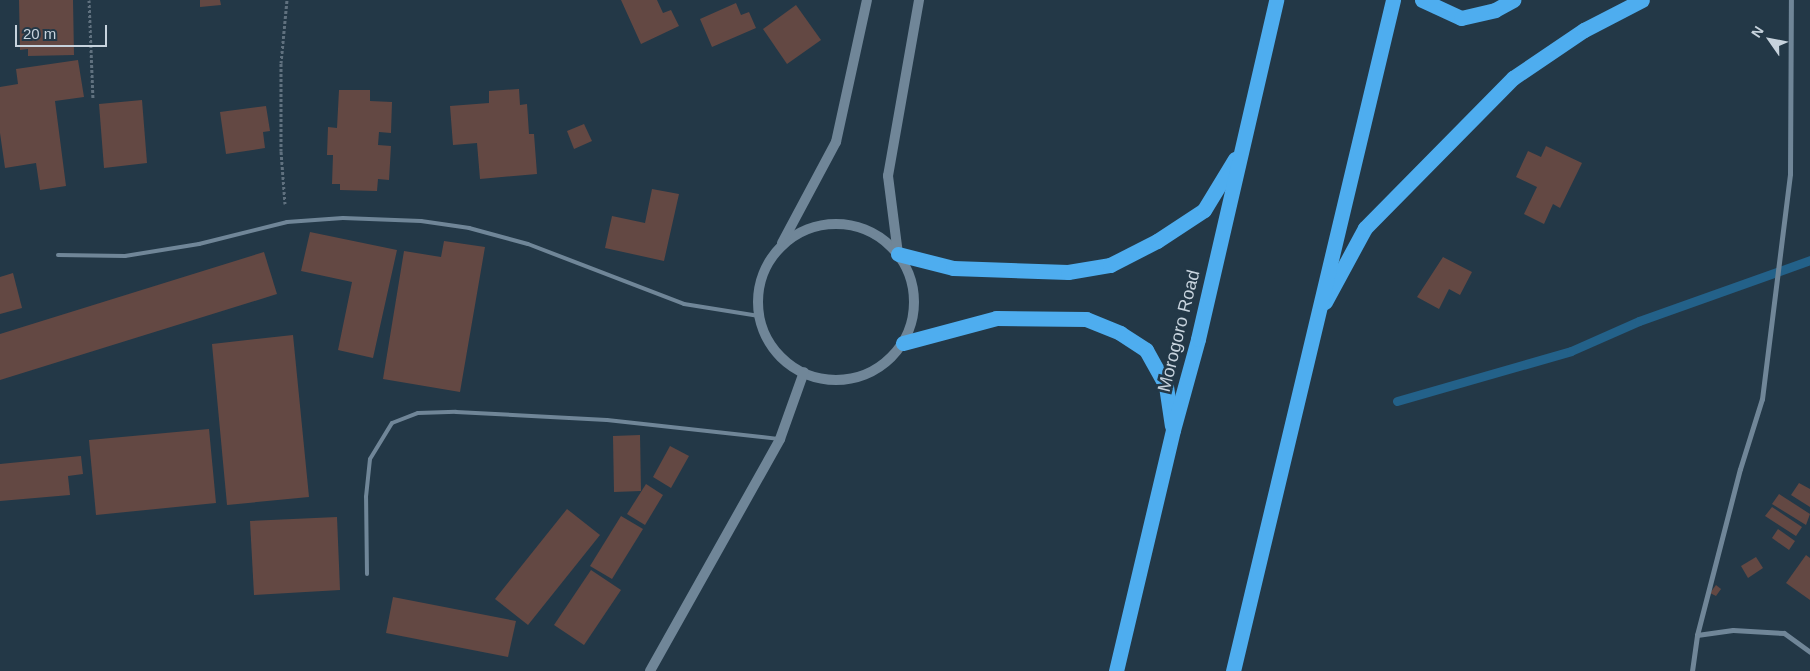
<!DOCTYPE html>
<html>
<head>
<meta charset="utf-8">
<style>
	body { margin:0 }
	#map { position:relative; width:1810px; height:671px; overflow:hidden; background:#233847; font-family:Helvetica,sans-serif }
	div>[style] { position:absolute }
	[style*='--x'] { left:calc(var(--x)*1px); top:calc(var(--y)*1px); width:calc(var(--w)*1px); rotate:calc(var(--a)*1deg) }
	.stream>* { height:9px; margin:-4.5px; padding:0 4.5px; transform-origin:4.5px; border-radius:4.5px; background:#236189 }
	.building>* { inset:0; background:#634843 }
	.path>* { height:3px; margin-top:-1.5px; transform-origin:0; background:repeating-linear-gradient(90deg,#60717f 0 2.5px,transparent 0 5px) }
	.lane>* { height:4px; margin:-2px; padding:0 2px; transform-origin:2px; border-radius:2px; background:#708698 }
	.street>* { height:5px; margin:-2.5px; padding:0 2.5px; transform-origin:2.5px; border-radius:2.5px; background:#708698 }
	.secondary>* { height:10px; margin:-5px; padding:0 5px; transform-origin:5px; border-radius:5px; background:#708698 }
	.secondary>.ring { margin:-5px; padding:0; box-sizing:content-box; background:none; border:10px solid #708698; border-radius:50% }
	.highway>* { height:15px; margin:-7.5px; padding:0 7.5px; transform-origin:7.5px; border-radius:7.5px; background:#4eadef }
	span { translate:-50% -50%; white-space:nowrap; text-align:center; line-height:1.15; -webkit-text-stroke:5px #233847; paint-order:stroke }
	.street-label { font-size:18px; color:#c7d3dd }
	.north { position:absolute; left:1745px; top:15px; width:50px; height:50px; -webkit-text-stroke:4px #233847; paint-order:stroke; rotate:303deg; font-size:14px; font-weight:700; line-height:20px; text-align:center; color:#c7d3dd }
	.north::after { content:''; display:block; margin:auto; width:18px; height:22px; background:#c7d3dd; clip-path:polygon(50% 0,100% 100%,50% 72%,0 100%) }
	.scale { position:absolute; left:15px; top:25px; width:92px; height:22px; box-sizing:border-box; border:2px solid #c7d3dd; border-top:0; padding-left:6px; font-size:15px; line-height:18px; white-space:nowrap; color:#c7d3dd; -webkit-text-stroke:4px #233847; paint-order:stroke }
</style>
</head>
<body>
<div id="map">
	<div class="stream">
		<div style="--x:1397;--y:401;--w:181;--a:-16"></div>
		<div style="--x:1571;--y:351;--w:74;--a:-23.8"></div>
		<div style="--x:1639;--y:321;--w:182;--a:-19.6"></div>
	</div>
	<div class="building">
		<div style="clip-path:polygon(19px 0,73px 0,74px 55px,28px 56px,28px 49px,20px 50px)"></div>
		<div style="clip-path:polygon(200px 0,220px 0,221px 5px,200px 7px)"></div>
		<div style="clip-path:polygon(621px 0,657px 0,663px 13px,671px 10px,679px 26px,641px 44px)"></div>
		<div style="clip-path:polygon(736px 3px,741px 15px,749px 12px,756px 28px,712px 47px,700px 19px)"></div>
		<div style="clip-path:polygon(796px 5px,821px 40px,787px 64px,763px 29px)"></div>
		<div style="clip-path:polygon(78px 60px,84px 97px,55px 101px,66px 186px,40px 190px,36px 163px,5px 168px,0 133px,0 87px,18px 84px,16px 69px)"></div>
		<div style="clip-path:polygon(519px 89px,520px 105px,527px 104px,529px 134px,534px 134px,537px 174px,480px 179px,477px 143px,453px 145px,450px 106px,489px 103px,489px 91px)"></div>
		<div style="clip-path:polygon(339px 90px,370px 90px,370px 101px,392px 102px,391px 133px,379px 132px,378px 145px,391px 146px,389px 180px,378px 179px,377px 191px,340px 190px,340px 184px,332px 184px,333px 155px,327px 155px,328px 127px,337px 128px)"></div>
		<div style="clip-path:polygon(142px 100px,147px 163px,104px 168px,99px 104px)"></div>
		<div style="clip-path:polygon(266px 106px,270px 131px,263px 132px,265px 148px,226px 154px,220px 112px)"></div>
		<div style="clip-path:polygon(584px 124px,592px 141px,574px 149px,567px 131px)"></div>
		<div style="clip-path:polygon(1546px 146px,1582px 163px,1560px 208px,1553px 204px,1544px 224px,1524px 214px,1537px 187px,1516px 177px,1528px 151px,1541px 157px)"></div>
		<div style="clip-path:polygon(652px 189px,679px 194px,664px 261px,605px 248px,612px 216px,645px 223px)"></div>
		<div style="clip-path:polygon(310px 232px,397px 250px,373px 358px,338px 350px,352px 282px,301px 271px)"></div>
		<div style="clip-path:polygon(444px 241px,485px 247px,460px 392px,383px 379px,404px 251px,441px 257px)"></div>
		<div style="clip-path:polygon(264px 252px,277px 294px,0 380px,0 334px)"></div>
		<div style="clip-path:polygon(1443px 257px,1472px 272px,1460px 295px,1449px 289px,1439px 309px,1417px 297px)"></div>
		<div style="clip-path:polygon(13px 273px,22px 308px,0 314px,0 277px)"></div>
		<div style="clip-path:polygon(293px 335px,309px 497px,227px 505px,212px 344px)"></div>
		<div style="clip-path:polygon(209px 429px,216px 503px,96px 515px,89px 440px)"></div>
		<div style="clip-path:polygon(640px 435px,641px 491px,614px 492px,613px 436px)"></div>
		<div style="clip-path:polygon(670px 446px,689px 456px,671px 488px,653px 477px)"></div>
		<div style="clip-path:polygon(81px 456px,83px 474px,68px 476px,70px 495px,0 501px,0 464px)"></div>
		<div style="clip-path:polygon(1799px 483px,1810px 489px,1810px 507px,1791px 495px)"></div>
		<div style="clip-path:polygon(646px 484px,663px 495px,645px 525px,627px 514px)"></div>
		<div style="clip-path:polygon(1779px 494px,1810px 514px,1806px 525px,1772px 504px)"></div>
		<div style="clip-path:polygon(1772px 507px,1802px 527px,1796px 536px,1765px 516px)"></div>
		<div style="clip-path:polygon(567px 509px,600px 535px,528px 625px,495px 599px)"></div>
		<div style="clip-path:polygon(621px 516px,643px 529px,612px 579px,590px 566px)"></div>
		<div style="clip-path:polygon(337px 517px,340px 590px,254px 595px,250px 521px)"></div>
		<div style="clip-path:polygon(1778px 529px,1795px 541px,1789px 550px,1772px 538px)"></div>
		<div style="clip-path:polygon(1806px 555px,1810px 558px,1810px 600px,1786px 583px)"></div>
		<div style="clip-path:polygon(1756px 557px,1763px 568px,1748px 578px,1741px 566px)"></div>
		<div style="clip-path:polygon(591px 570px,621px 590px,584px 645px,554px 625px)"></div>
		<div style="clip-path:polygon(1716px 585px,1721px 589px,1716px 596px,1710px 593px)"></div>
		<div style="clip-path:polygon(393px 597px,516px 621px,508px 657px,386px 633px)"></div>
	</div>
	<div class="path">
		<div style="--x:89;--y:0;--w:98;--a:87.7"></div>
		<div style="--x:285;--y:204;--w:53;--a:-94.3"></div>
		<div style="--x:281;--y:151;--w:88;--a:-90"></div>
		<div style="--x:281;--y:63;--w:63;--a:-84.6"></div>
	</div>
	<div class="lane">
		<div style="--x:58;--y:255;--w:67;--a:0.9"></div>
		<div style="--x:125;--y:256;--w:75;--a:-9.2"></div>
		<div style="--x:199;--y:244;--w:91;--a:-14"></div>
		<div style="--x:287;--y:222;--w:56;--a:-4.1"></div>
		<div style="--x:343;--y:218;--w:78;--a:2.2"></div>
		<div style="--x:421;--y:221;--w:49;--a:8.3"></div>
		<div style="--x:469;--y:228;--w:61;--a:15.2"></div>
		<div style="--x:528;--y:244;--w:167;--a:21"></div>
		<div style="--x:684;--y:304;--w:76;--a:9.1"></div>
		<div style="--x:367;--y:574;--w:77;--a:-90.7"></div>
		<div style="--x:366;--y:497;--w:38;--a:-84"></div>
		<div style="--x:370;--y:459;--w:42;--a:-58.6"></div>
		<div style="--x:392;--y:423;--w:28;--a:-21"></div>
		<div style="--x:418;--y:413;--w:38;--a:-2"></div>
		<div style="--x:456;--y:412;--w:151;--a:3"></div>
		<div style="--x:607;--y:420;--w:172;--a:6.3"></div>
	</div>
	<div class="street">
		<div style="--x:1697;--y:635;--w:36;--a:-8"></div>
		<div style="--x:1733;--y:630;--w:51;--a:3.4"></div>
		<div style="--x:1784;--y:633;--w:32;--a:36"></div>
		<div style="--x:1692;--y:671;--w:36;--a:-82"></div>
		<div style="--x:1697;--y:635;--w:171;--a:-75.5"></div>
		<div style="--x:1740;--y:469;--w:73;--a:-72.6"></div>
		<div style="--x:1762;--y:399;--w:227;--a:-82.9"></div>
		<div style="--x:1790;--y:174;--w:174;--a:-89.7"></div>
	</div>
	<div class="secondary">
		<div class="ring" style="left:758px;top:224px;width:146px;height:146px"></div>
		<div style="--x:782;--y:243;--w:115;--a:-61.9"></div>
		<div style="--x:836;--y:142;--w:145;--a:-77.7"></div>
		<div style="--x:898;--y:254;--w:79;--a:-97.3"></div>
		<div style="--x:888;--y:176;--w:179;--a:-80"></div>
		<div style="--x:650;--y:671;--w:266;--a:-60.7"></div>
		<div style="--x:780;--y:439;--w:71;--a:-70.3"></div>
	</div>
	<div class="highway">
		<div style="--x:1422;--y:0;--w:43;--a:24.8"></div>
		<div style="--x:1461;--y:18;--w:35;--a:-13"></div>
		<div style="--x:1495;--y:10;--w:21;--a:-29"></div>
		<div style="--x:898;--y:254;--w:57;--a:14.3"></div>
		<div style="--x:953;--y:268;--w:115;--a:2"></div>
		<div style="--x:1068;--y:272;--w:43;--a:-9.5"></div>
		<div style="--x:1110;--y:265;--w:53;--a:-27.1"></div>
		<div style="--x:1157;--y:241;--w:56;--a:-33.4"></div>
		<div style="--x:1204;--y:210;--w:60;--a:-58.7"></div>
		<div style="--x:1325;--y:302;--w:84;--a:-61.6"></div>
		<div style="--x:1365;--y:228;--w:211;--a:-45.4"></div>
		<div style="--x:1513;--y:78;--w:86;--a:-34.1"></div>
		<div style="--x:1584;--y:30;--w:65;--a:-27.3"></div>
		<div style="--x:903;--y:343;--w:96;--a:-15"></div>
		<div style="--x:996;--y:318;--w:90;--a:0.6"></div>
		<div style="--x:1086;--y:319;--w:37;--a:22"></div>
		<div style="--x:1120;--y:333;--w:31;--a:33"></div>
		<div style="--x:1146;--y:350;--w:41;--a:60.9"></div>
		<div style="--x:1166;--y:386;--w:40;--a:81.5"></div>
		<div style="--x:1116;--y:671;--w:248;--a:-76.7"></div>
		<div style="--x:1173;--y:430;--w:94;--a:-74.6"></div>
		<div style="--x:1198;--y:339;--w:348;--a:-77"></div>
		<div style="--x:1233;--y:671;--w:690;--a:-76.59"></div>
	</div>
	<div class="street-label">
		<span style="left:1179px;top:331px;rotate:-76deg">Morogoro Road</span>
	</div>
	<div class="north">N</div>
	<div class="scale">20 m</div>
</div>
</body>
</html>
